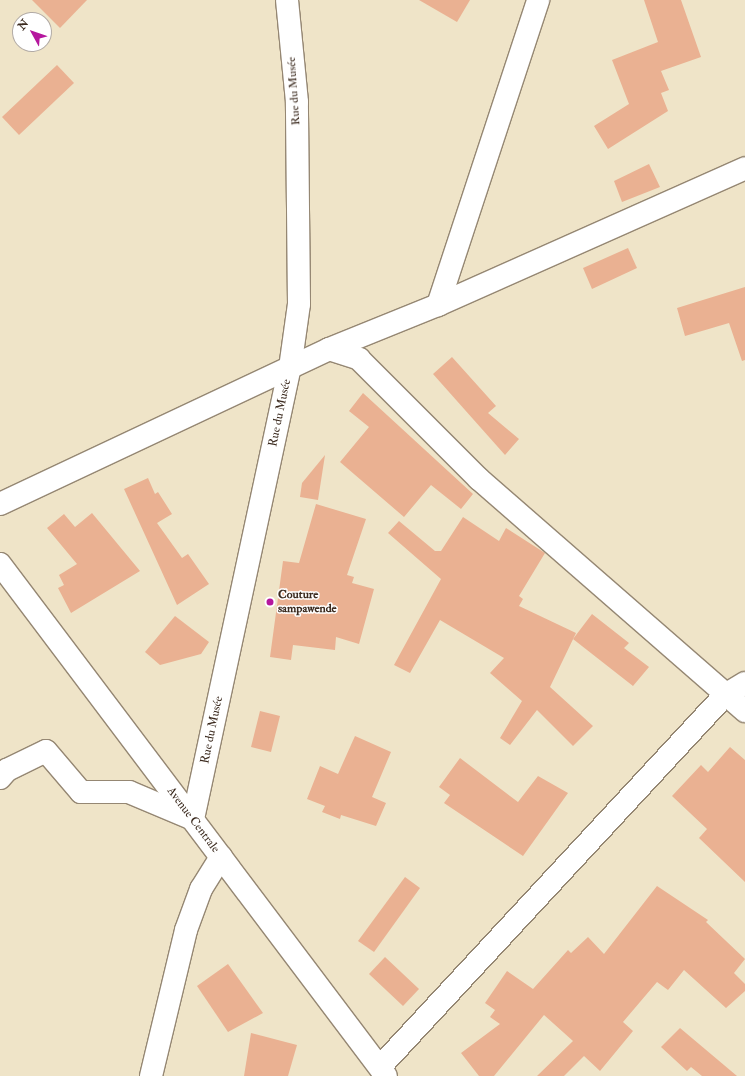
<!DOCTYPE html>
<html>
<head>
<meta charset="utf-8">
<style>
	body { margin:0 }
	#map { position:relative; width:745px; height:1076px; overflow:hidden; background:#efe4c8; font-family:"IM FELL Double Pica",serif }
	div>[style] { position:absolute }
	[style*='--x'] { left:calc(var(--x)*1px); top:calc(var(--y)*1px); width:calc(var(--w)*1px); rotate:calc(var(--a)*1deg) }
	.building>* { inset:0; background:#eab192 }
	.roads { filter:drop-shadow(1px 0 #958773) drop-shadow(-1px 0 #958773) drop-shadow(0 1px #958773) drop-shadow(0 -1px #958773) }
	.minor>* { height:22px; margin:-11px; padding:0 11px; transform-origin:11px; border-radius:11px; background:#fff }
	.major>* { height:22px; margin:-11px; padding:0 11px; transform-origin:11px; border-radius:11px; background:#fff }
	.dots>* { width:11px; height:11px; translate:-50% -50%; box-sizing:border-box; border:2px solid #fff; border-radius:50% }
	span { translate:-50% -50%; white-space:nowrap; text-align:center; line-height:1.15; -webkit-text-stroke:3px #fff; paint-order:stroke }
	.street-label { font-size:12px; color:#3b2a1e }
	.poi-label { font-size:12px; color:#3b2a1e; font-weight:700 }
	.left { translate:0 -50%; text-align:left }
	.north { position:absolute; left:12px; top:12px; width:40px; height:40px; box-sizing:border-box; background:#fff; border:1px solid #b1aaa5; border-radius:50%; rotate:310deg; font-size:11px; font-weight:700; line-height:16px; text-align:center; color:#3b2a1e }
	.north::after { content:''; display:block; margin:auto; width:14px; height:18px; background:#b5179e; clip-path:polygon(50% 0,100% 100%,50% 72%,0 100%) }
</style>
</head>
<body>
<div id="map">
	<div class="building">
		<div style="clip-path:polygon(32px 0,87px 0,60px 28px)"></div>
		<div style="clip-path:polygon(419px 0,470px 0,457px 22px)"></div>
		<div style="clip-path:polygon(644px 0,681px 0,701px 57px,661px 71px,669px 90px,661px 93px,668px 111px,608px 149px,594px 126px,629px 104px,612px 60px,658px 42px)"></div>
		<div style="clip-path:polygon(57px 65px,74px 83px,19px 135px,2px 117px)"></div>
		<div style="clip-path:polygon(649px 164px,660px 187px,622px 202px,614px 181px)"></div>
		<div style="clip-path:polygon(628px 248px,637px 268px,592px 289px,583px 268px)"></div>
		<div style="clip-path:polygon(745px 287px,745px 360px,742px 361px,729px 323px,685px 336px,677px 308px)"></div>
		<div style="clip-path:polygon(452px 357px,496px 406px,488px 413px,519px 439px,505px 455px,433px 374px)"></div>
		<div style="clip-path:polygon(363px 393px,473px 494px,461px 509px,431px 485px,404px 517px,340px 462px,369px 427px,349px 411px)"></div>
		<div style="clip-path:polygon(325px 455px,318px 500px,300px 497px,302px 483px)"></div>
		<div style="clip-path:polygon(148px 478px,155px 494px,158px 492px,172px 514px,157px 523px,182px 558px,188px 554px,209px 584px,177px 605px,124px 489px)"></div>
		<div style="clip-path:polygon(316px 504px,366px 519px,347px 575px,354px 577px,352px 583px,374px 589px,359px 644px,336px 637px,335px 650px,293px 645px,291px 660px,270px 657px,283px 561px,299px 563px)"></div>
		<div style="clip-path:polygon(92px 513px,140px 571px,71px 613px,58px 588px,64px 585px,59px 575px,77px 564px,47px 528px,64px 514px,75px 527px)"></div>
		<div style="clip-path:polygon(463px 517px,499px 541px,506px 528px,545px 553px,519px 596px,523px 599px,519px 606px,576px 633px,550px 687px,593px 726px,573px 746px,537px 710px,510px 745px,500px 738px,522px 701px,490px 673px,504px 658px,440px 620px,410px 673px,394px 665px,441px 579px,388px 533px,399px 521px,435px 551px,441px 551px)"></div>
		<div style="clip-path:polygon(592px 614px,629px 643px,624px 648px,649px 667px,633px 686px,573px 639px)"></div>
		<div style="clip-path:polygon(175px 616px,209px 642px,201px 654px,160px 665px,145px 652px)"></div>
		<div style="clip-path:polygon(260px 711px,280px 716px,271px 752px,251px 747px)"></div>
		<div style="clip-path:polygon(355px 736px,391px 752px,372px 797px,386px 803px,376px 826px,341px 815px,340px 819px,322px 812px,325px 806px,307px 799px,320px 766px,338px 774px)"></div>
		<div style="clip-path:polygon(730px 747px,745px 760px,745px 882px,699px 838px,707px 829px,672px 796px,701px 765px,708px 772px)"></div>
		<div style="clip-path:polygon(460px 758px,518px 802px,538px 776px,568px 793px,523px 856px,444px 803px,450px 795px,439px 787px)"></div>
		<div style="clip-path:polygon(405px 877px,420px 888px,374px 952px,358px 941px)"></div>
		<div style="clip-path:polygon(657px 886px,708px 920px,706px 922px,745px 959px,734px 973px,745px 984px,745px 991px,726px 1008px,684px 970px,668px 990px,657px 982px,623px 1022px,633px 1031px,600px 1071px,584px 1056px,564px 1076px,537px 1076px,573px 1041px,544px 1015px,494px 1076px,479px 1076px,461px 1053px,500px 1024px,490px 1017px,495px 1010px,485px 1003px,507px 971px,533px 989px,568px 950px,571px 953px,588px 937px,604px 954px)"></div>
		<div style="clip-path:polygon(385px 957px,419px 989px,403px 1006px,369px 974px)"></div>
		<div style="clip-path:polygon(228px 964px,263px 1013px,228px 1032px,197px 986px)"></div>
		<div style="clip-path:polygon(680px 1028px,737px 1076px,702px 1076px,691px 1067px,687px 1071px,661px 1047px)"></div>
		<div style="clip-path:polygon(251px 1033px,297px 1045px,288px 1076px,244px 1076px)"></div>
	</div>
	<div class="roads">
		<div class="minor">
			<div style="--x:438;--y:305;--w:321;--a:-71.8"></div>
			<div style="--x:329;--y:349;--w:32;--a:18"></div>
			<div style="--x:359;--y:359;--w:170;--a:45"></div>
			<div style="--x:479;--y:479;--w:353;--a:41.1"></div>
			<div style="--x:0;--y:504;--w:364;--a:-25.2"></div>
			<div style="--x:329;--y:349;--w:118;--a:-22"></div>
			<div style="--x:438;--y:305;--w:336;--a:-24"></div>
			<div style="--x:0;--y:778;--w:11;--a:-49"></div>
			<div style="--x:7;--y:770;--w:43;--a:-26"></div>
			<div style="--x:46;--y:751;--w:54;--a:49.5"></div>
			<div style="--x:81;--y:792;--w:48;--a:0"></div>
			<div style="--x:129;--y:792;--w:69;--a:22.9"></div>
			<div style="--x:193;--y:819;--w:461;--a:-77.9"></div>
			<div style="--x:290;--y:368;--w:65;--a:-82"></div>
			<div style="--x:299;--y:304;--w:202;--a:-90.6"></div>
			<div style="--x:297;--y:102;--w:102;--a:-95.6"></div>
			<div style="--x:380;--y:1067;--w:507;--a:-47.16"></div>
			<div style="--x:725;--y:695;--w:23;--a:-31"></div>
			<div style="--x:151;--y:1076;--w:150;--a:-76.5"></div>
			<div style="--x:186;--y:930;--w:44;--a:-69.9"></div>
			<div style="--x:201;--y:889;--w:38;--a:-58"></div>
		</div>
		<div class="major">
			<div style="--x:0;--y:564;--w:641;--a:52.99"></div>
		</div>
	</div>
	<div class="dots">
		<div style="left:270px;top:602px;background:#b5179e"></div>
	</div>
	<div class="street-label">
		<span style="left:294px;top:91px;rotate:-94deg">Rue du Musée</span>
		<span style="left:280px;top:413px;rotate:-78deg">Rue du Musée</span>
		<span style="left:212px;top:730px;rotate:-78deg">Rue du Musée</span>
		<span style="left:193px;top:820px;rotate:53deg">Avenue Centrale</span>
	</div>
	<div class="poi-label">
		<span class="left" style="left:278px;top:602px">Couture<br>sampawende</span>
	</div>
	<div class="north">N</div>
</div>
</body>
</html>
